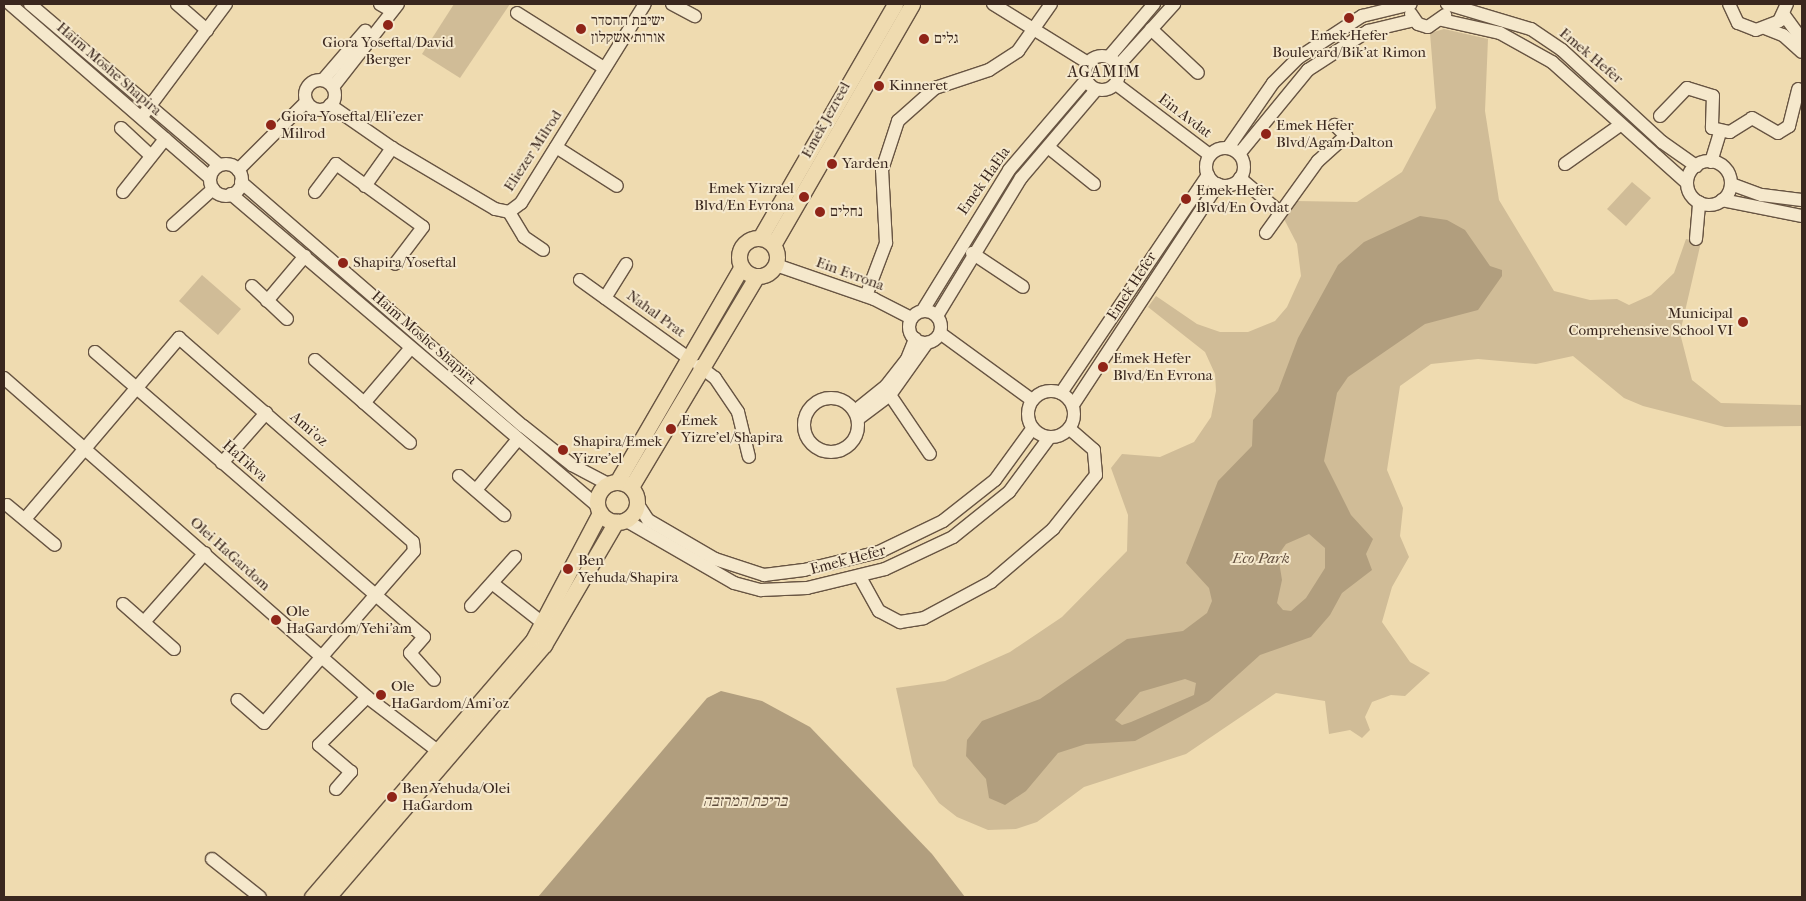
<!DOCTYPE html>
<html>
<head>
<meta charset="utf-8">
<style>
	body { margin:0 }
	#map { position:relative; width:1806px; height:901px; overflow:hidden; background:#efdbb0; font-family:"IM FELL French Canon","Frank Ruhl Libre",serif }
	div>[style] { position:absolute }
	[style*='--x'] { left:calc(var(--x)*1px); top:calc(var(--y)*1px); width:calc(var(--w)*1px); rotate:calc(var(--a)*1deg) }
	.green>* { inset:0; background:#d0bc97 }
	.water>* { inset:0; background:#b19e7e }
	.roads { filter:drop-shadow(1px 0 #675442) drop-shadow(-1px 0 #675442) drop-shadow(0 1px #675442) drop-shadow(0 -1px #675442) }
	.minor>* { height:12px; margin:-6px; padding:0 6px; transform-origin:6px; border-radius:6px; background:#f5e8cc }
	.minor>.ring { margin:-6px; padding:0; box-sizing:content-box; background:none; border:12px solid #f5e8cc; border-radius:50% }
	.major>* { height:15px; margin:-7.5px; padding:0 7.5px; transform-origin:7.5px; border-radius:7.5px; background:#efdbb0 }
	.major>.ring { margin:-7.5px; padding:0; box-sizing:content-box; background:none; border:15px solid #efdbb0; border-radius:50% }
	.dots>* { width:14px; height:14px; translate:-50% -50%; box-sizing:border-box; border:2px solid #f5e8cc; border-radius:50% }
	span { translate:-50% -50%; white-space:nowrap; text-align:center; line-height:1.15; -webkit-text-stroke:4px #f5e8cc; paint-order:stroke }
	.poi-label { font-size:15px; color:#3a271e }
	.left { translate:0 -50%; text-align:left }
	.right { translate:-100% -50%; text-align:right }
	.street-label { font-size:15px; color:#3a271e }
	.park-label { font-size:15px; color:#604c3c; font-style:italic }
	.neighbourhood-label { font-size:16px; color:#3a271e; letter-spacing:1px }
	.water-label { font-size:16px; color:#5e4b3b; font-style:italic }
	.frame { position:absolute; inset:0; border:5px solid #3a271e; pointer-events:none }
</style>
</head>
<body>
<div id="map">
	<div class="green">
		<div style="clip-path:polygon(454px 4px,510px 4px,460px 78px,422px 54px)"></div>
		<div style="clip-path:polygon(1444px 29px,1488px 39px,1485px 111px,1499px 200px,1554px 291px,1590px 300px,1617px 299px,1629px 305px,1651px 295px,1674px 273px,1686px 239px,1701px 242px,1680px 333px,1692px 380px,1721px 403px,1802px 405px,1802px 426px,1725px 427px,1643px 406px,1624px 398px,1573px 356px,1536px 364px,1478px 359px,1431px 364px,1400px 386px,1387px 470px,1403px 508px,1400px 536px,1409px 557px,1392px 587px,1382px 622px,1410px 662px,1430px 673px,1405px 696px,1391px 695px,1372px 702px,1365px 717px,1370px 730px,1362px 738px,1350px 730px,1329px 734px,1325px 701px,1276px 693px,1186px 754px,1084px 787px,1037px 822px,1016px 829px,988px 830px,957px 817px,939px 803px,913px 766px,896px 688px,945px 681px,1010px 652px,1062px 617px,1127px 551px,1128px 515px,1111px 468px,1122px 454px,1160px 457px,1194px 442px,1211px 417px,1216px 391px,1215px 374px,1205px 352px,1148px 307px,1156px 296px,1197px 324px,1220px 332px,1248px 332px,1275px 321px,1287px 307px,1301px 276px,1297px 244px,1284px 219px,1296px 201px,1357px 202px,1402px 172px,1436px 108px,1430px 33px)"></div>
		<div style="clip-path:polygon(1632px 182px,1651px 198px,1626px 226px,1607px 209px)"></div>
		<div style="clip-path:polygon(202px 275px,241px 309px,218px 335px,179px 301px)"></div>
	</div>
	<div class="water">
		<div style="clip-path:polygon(evenodd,1420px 216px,1447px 220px,1465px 230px,1490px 266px,1502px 270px,1502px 276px,1478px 310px,1425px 324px,1348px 377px,1337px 393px,1324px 461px,1351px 515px,1373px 539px,1366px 554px,1372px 570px,1342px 593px,1330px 615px,1311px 637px,1260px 655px,1209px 701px,1135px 741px,1086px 744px,1058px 753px,1026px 791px,1005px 805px,989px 798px,986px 779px,966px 756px,967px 740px,982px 721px,1040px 699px,1127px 639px,1183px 631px,1207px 613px,1212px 601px,1209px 588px,1186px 563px,1218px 481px,1252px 446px,1253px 420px,1278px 391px,1298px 338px,1338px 265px,1364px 242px,1420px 216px,1309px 534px,1325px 548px,1325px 568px,1306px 598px,1291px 611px,1283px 610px,1277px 603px,1282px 580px,1278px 555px,1286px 544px,1309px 534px,1420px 216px,1185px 679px,1196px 683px,1194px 695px,1131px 722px,1122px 725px,1115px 720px,1140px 692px,1185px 679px)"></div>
		<div style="clip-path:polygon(721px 691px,762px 701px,810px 727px,932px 854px,965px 897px,538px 897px,707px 698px)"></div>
	</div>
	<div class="roads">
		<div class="minor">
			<div style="--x:10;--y:4;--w:265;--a:41"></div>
			<div style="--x:30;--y:4;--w:248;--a:40.4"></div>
			<div style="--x:177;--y:4;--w:40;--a:41"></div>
			<div style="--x:380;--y:4;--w:6;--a:31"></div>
			<div style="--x:672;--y:4;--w:26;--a:28"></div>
			<div style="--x:993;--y:4;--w:112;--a:31.8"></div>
			<div style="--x:1447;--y:4;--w:88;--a:16.6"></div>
			<div style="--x:1531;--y:29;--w:37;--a:34"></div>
			<div style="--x:1562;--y:50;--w:136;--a:42.6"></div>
			<div style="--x:1662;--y:142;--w:42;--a:35.2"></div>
			<div style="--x:1729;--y:4;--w:21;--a:65"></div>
			<div style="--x:1738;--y:23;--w:19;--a:21"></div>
			<div style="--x:1756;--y:30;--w:25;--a:-21"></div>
			<div style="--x:1779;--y:21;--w:19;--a:-65"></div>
			<div style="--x:517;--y:13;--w:103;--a:32.3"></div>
			<div style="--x:1411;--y:14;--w:12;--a:55"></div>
			<div style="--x:1418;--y:24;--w:10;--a:17"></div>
			<div style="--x:1428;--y:27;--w:21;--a:-35"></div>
			<div style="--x:1784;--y:15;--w:31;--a:54"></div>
			<div style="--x:1442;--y:20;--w:59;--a:12.6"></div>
			<div style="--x:1500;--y:33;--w:60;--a:29.1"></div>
			<div style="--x:1552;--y:62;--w:181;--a:41.9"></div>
			<div style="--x:1151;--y:29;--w:64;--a:43.1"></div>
			<div style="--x:1767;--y:29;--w:17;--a:21"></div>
			<div style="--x:1783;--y:35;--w:25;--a:42"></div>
			<div class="ring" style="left:1085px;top:56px;width:22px;height:22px"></div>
			<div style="--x:1109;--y:57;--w:70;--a:-49.7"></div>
			<div style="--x:1118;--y:66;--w:84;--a:-47.9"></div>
			<div style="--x:323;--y:80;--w:65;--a:-49.4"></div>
			<div class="ring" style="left:305px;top:80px;width:18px;height:18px"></div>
			<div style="--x:1116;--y:84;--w:118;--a:37.1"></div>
			<div style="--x:333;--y:87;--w:105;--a:-51.9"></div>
			<div style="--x:330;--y:105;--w:75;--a:34.7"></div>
			<div style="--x:392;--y:148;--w:120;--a:30.6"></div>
			<div style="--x:495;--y:209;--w:14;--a:12"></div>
			<div style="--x:509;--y:212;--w:15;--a:-37"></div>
			<div style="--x:521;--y:203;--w:234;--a:-58.1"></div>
			<div style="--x:144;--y:114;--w:137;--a:-53.3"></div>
			<div style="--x:1660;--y:116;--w:39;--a:-46"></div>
			<div style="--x:1687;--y:88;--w:27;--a:17"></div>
			<div style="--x:1713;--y:96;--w:32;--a:92"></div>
			<div style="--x:1712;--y:128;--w:18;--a:13"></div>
			<div style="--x:1730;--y:132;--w:26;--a:-32"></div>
			<div style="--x:1752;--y:118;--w:30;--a:30"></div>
			<div style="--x:1778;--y:133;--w:13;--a:-32"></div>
			<div style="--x:1789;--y:126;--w:38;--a:-76"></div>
			<div style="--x:121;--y:128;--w:41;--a:43"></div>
			<div style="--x:556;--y:147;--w:72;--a:32.6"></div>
			<div style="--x:1048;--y:147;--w:59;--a:38.8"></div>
			<div style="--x:1228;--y:148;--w:79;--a:-55.3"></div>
			<div style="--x:1273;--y:83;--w:35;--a:-45"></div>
			<div style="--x:1298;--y:58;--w:77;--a:-33.3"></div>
			<div style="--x:1362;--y:16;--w:50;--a:-13.8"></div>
			<div class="ring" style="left:1206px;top:148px;width:26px;height:26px"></div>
			<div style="--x:1239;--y:154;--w:109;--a:-50.6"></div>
			<div style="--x:1308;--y:70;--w:72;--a:-33"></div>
			<div style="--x:1368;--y:31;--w:47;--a:-13.4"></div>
			<div class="ring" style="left:1687px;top:161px;width:32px;height:32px"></div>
			<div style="--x:1711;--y:162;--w:31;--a:-73"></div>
			<div style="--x:1565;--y:164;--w:67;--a:-35.3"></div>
			<div class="ring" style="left:210px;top:164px;width:20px;height:20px"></div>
			<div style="--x:238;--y:170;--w:96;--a:-45"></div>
			<div style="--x:1240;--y:178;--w:52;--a:40.4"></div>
			<div style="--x:241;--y:182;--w:373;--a:40.9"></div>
			<div style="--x:523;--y:426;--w:63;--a:38.5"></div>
			<div style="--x:572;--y:465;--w:41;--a:27.8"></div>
			<div style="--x:1731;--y:184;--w:33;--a:20"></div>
			<div style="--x:1762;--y:195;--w:40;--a:7.1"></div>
			<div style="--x:365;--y:186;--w:47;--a:-54.6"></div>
			<div style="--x:123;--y:192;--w:68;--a:-51.6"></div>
			<div style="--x:315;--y:192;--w:35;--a:-53"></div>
			<div style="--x:336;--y:164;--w:107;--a:35.9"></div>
			<div style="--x:423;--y:227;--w:46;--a:127.1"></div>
			<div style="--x:231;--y:194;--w:480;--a:40.4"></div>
			<div style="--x:1722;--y:200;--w:82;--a:11.3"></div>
			<div style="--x:509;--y:212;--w:29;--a:59"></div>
			<div style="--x:524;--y:237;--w:23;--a:34"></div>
			<div style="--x:173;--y:225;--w:54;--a:-42"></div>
			<div style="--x:1266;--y:233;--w:89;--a:-54.2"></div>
			<div style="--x:1318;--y:161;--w:38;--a:-42"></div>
			<div style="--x:1346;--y:136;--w:16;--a:-135"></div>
			<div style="--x:1696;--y:239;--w:37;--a:-85"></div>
			<div style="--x:972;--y:253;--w:61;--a:33.7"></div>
			<div style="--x:776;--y:265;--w:104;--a:19.1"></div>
			<div style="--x:874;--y:299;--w:42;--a:27.2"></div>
			<div style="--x:580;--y:280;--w:132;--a:35.7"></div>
			<div style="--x:252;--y:286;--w:48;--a:43.3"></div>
			<div style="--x:866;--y:296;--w:57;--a:-69.3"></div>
			<div style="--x:886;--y:243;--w:73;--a:-93.1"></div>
			<div style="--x:882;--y:170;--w:52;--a:-71.9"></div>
			<div style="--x:898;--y:121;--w:50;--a:-41.7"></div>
			<div style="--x:935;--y:88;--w:57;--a:-18.4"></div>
			<div style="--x:989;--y:70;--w:35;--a:-33"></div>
			<div style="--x:1018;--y:51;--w:57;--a:-54.9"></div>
			<div style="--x:605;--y:298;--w:40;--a:-58"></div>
			<div style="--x:267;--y:301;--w:59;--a:-49.8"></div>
			<div style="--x:923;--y:310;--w:164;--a:-58.4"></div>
			<div style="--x:1009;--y:170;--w:118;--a:-49.5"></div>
			<div class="ring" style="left:909px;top:311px;width:20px;height:20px"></div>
			<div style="--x:937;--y:316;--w:162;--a:-58.7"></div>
			<div style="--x:1021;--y:178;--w:116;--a:-49.6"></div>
			<div style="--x:940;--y:333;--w:114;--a:36.1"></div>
			<div style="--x:95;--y:352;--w:435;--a:40.9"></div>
			<div style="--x:424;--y:637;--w:21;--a:131"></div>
			<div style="--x:410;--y:653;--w:36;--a:48"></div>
			<div style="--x:315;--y:360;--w:126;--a:41.1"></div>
			<div style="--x:699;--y:366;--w:20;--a:37"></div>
			<div style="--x:715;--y:378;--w:41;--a:55.9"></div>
			<div style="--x:738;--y:412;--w:46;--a:76.3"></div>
			<div style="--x:4;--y:378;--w:483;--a:41.3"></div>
			<div style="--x:367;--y:697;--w:89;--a:37.3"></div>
			<div class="ring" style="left:1028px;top:391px;width:34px;height:34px"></div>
			<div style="--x:1061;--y:393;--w:263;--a:-56"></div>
			<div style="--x:890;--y:395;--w:71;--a:55.9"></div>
			<div class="ring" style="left:804px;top:398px;width:42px;height:42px"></div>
			<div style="--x:364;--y:403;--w:71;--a:-49.6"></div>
			<div style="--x:1073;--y:405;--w:264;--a:-56.7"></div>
			<div style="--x:855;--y:411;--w:40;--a:-39"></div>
			<div style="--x:886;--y:386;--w:34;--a:-52"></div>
			<div style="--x:907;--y:359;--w:22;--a:-68"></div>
			<div style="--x:858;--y:419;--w:40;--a:-37"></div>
			<div style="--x:890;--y:395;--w:64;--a:-54.6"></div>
			<div style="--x:222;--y:463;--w:67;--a:-48.7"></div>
			<div style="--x:459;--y:476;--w:60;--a:40.9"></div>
			<div style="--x:476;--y:490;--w:66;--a:-50.5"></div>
			<div style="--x:637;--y:503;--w:20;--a:57"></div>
			<div style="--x:648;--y:520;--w:78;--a:30.2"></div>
			<div style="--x:715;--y:559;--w:52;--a:18.1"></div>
			<div style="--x:764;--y:575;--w:40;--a:-7.1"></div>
			<div style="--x:804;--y:570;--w:77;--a:-13.5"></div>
			<div style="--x:879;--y:552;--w:71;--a:-25.8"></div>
			<div style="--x:943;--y:521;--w:66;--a:-38.3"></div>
			<div style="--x:995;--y:480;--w:63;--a:-54"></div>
			<div style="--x:7;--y:505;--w:62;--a:39.8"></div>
			<div style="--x:25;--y:519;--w:238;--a:-49.6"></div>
			<div style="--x:179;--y:338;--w:310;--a:41.1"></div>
			<div style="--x:413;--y:542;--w:9;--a:84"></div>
			<div style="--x:414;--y:551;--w:228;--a:131.1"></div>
			<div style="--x:264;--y:723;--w:35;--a:-139"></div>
			<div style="--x:625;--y:520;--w:126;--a:30"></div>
			<div style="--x:734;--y:583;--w:28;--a:15"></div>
			<div style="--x:761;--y:590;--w:46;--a:-2.5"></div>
			<div style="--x:807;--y:588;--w:80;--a:-13.7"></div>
			<div style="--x:885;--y:569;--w:75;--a:-25.2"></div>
			<div style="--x:953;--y:537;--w:72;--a:-38.8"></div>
			<div style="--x:1009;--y:492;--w:67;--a:-53.5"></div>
			<div style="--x:860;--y:577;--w:39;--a:61"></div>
			<div style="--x:879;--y:611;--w:24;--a:28"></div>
			<div style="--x:900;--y:622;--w:24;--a:-9"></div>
			<div style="--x:924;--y:618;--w:76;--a:-28.2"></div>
			<div style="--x:991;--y:582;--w:82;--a:-40.5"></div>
			<div style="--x:1053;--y:529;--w:69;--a:-51.5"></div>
			<div style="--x:1096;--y:475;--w:25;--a:-95"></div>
			<div style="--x:1094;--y:450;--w:32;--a:-139"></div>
			<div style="--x:492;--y:583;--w:66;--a:38.3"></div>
			<div style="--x:123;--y:604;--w:68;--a:41.4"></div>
			<div style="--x:471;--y:606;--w:66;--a:-48.1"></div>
			<div style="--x:144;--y:622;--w:92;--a:-48.5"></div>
			<div style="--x:336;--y:789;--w:23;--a:-49"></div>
			<div style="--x:351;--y:772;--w:42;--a:-139.8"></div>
			<div style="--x:319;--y:745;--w:68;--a:-45"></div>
			<div style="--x:212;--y:859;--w:61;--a:38.4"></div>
		</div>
		<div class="major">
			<div class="ring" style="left:739px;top:238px;width:23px;height:23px"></div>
			<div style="--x:760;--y:238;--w:270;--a:-60"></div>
			<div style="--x:773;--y:245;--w:278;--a:-60"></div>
			<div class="ring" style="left:597px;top:482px;width:25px;height:25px"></div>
			<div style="--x:617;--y:482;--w:247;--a:-59.9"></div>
			<div style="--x:631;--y:487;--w:244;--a:-59.2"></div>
			<div style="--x:312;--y:897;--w:339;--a:-49.3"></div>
			<div style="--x:533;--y:640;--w:144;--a:-62.2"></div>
			<div style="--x:328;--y:897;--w:332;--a:-49.4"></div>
			<div style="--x:544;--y:645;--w:143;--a:-59.7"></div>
		</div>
	</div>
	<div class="dots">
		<div style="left:1349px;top:18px;background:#8f2418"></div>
		<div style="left:388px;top:25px;background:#8f2418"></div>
		<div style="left:581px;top:29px;background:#8f2418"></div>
		<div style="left:924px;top:39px;background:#8f2418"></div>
		<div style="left:879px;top:86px;background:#8f2418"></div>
		<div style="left:271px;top:125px;background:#8f2418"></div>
		<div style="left:1266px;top:134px;background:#8f2418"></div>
		<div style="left:832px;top:164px;background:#8f2418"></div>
		<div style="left:804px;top:197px;background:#8f2418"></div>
		<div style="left:1186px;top:199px;background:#8f2418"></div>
		<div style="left:820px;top:212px;background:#8f2418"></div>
		<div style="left:343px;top:263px;background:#8f2418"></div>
		<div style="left:1743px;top:322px;background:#8f2418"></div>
		<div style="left:1103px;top:367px;background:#8f2418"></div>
		<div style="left:671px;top:429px;background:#8f2418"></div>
		<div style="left:563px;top:450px;background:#8f2418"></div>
		<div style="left:568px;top:569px;background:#8f2418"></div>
		<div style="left:276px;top:620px;background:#8f2418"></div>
		<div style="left:381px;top:695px;background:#8f2418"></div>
		<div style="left:392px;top:797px;background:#8f2418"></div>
	</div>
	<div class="poi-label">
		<span class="left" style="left:591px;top:29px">ישיבת ההסדר<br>אורות אשקלון</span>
		<span style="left:1349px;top:44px">Emek Hefer<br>Boulevard/Bik'at Rimon</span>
		<span class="left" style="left:934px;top:39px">גלים</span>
		<span style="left:388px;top:51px">Giora Yoseftal/David<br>Berger</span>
		<span class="left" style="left:889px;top:86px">Kinneret</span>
		<span class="left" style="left:281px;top:125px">Giora Yoseftal/Eli'ezer<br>Milrod</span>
		<span class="left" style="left:1276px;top:134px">Emek Hefer<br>Blvd/Agam Dalton</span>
		<span class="left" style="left:842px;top:164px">Yarden</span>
		<span class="right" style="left:794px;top:197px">Emek Yizrael<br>Blvd/En Evrona</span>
		<span class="left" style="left:1196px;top:199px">Emek Hefer<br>Blvd/En Ovdat</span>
		<span class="left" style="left:830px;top:212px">נחלים</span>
		<span class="left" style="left:353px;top:263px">Shapira/Yoseftal</span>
		<span class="right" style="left:1733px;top:322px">Municipal<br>Comprehensive School VI</span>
		<span class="left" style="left:1113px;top:367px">Emek Hefer<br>Blvd/En Evrona</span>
		<span class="left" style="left:681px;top:429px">Emek<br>Yizre’el/Shapira</span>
		<span class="left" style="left:573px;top:450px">Shapira/Emek<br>Yizre’el</span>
		<span class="left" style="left:578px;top:569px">Ben<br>Yehuda/Shapira</span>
		<span class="left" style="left:286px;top:620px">Ole<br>HaGardom/Yehi'am</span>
		<span class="left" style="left:391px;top:695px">Ole<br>HaGardom/Ami'oz</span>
		<span class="left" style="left:402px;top:797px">Ben Yehuda/Olei<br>HaGardom</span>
	</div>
	<div class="street-label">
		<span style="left:1591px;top:56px;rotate:40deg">Emek Hefer</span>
		<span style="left:109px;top:69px;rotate:41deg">Haim Moshe Shapira</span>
		<span style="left:1185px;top:116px;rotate:37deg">Ein Avdat</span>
		<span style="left:826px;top:120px;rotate:-61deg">Emek Jezreel</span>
		<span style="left:533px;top:151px;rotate:-57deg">Eliezer Milrod</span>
		<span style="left:984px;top:181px;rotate:-55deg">Emek HaEla</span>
		<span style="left:850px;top:274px;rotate:20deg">Ein Evrona</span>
		<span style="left:1132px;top:286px;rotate:-57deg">Emek Hefer</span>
		<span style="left:656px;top:314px;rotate:36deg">Nahal Prat</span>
		<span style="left:424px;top:338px;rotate:41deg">Haim Moshe Shapira</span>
		<span style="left:309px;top:429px;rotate:41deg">Ami'oz</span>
		<span style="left:245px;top:461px;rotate:41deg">HaTikva</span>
		<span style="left:230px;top:554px;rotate:42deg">Olei HaGardom</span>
		<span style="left:848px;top:560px;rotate:-15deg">Emek Hefer</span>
	</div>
	<div class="park-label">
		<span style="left:1261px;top:559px">Eco Park</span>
	</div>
	<div class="neighbourhood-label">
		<span style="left:1104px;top:72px">AGAMIM</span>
	</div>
	<div class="water-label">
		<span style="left:745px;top:801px">בריכת המרזבה</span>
	</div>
	<div class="frame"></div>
</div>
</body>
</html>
